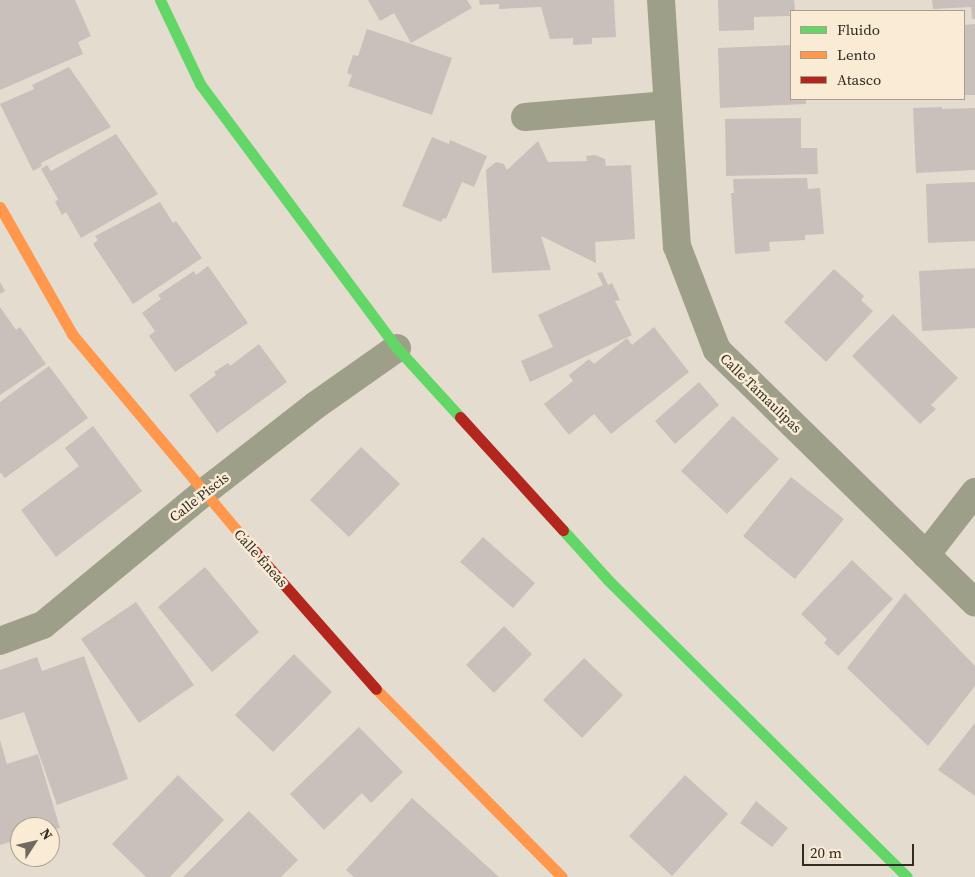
<!DOCTYPE html>
<html>
<head>
<meta charset="utf-8">
<style>
	body { margin:0 }
	#map { position:relative; width:975px; height:877px; overflow:hidden; background:#e4dccf; font-family:"Source Serif 4",serif }
	div>[style] { position:absolute }
	[style*='--x'] { left:calc(var(--x)*1px); top:calc(var(--y)*1px); width:calc(var(--w)*1px); rotate:calc(var(--a)*1deg) }
	.building>* { inset:0; background:#cac0bb }
	.street>* { height:28px; margin:-14px; padding:0 14px; transform-origin:14px; border-radius:14px; background:#9e9f89 }
	.fast>* { height:11px; margin:-5.5px; padding:0 5.5px; transform-origin:5.5px; border-radius:5.5px; background:#63d668 }
	.slow>* { height:11px; margin:-5.5px; padding:0 5.5px; transform-origin:5.5px; border-radius:5.5px; background:#ff974d }
	.jam>* { height:11px; margin:-5.5px; padding:0 5.5px; transform-origin:5.5px; border-radius:5.5px; background:#b3261e }
	span { translate:-50% -50%; white-space:nowrap; text-align:center; line-height:1.15; -webkit-text-stroke:5px #f9ebd4; paint-order:stroke }
	.street-label { font-size:14px; color:#322d24 }
	.legend { position:absolute; left:790px; top:10px; width:175px; height:90px; box-sizing:border-box; background:#f9ebd4; border:1px solid #a99f8e; margin:0; padding:6px 9px; list-style:none; font-size:15px; color:#322d24 }
	.legend li { display:flex; align-items:center; gap:10px; height:25px }
	.legend b { width:25px; border:1px solid #a99f8e }
	.north { position:absolute; left:10px; top:817px; width:50px; height:50px; box-sizing:border-box; background:#f9ebd4; border:1px solid #a99f8e; border-radius:50%; rotate:55deg; font-size:14px; font-weight:700; line-height:20px; text-align:center; color:#322d24 }
	.north::after { content:''; display:block; margin:auto; width:18px; height:22px; background:#706a60; clip-path:polygon(50% 0,100% 100%,50% 72%,0 100%) }
	.scale { position:absolute; left:802px; top:844px; width:112px; height:22px; box-sizing:border-box; border:2px solid #322d24; border-top:0; padding-left:6px; font-size:15px; line-height:18px; white-space:nowrap; color:#322d24; -webkit-text-stroke:4px #f9ebd4; paint-order:stroke }
</style>
</head>
<body>
<div id="map">
	<div class="building">
		<div style="clip-path:polygon(0 0,75px 0,91px 36px,78px 42px,83px 54px,0 90px)"></div>
		<div style="clip-path:polygon(368px 0,467px 0,472px 8px,411px 43px,394px 13px,380px 21px)"></div>
		<div style="clip-path:polygon(479px 0,614px 0,616px 37px,592px 38px,592px 44px,573px 45px,573px 38px,550px 39px,541px 7px,499px 9px,499px 4px,480px 5px)"></div>
		<div style="clip-path:polygon(718px 0,794px 0,795px 11px,789px 11px,790px 16px,754px 17px,754px 30px,719px 31px)"></div>
		<div style="clip-path:polygon(932px 0,975px 0,975px 19px,972px 19px,971px 7px,933px 9px)"></div>
		<div style="clip-path:polygon(975px 24px,975px 95px,964px 95px,964px 25px)"></div>
		<div style="clip-path:polygon(367px 29px,452px 58px,432px 115px,348px 86px,352px 75px,347px 73px,353px 55px,358px 56px)"></div>
		<div style="clip-path:polygon(791px 45px,791px 99px,806px 99px,806px 104px,720px 108px,718px 48px)"></div>
		<div style="clip-path:polygon(69px 67px,111px 127px,41px 163px,42px 166px,33px 171px,0 104px,34px 89px,32px 85px)"></div>
		<div style="clip-path:polygon(942px 107px,942px 109px,975px 108px,975px 170px,916px 173px,913px 108px)"></div>
		<div style="clip-path:polygon(801px 118px,801px 148px,817px 148px,818px 174px,726px 176px,725px 119px)"></div>
		<div style="clip-path:polygon(116px 134px,158px 194px,81px 238px,66px 212px,62px 215px,55px 202px,58px 199px,41px 169px,47px 165px,51px 171px)"></div>
		<div style="clip-path:polygon(432px 137px,449px 144px,450px 140px,487px 156px,474px 187px,462px 182px,446px 219px,443px 218px,441px 222px,402px 206px)"></div>
		<div style="clip-path:polygon(538px 141px,548px 162px,587px 161px,586px 156px,595px 155px,605px 159px,606px 166px,631px 165px,635px 239px,595px 242px,596px 263px,541px 236px,551px 270px,492px 273px,486px 170px,496px 162px,504px 164px,507px 170px)"></div>
		<div style="clip-path:polygon(807px 178px,808px 189px,820px 188px,824px 234px,805px 235px,805px 240px,769px 242px,770px 251px,735px 254px,731px 193px,734px 193px,733px 179px)"></div>
		<div style="clip-path:polygon(975px 182px,975px 241px,928px 243px,926px 184px)"></div>
		<div style="clip-path:polygon(160px 202px,173px 223px,176px 221px,202px 258px,133px 304px,93px 244px,98px 240px,95px 236px)"></div>
		<div style="clip-path:polygon(208px 266px,248px 323px,175px 372px,149px 336px,155px 331px,142px 313px,161px 299px,158px 295px,194px 271px,196px 275px)"></div>
		<div style="clip-path:polygon(975px 268px,975px 328px,922px 331px,919px 271px)"></div>
		<div style="clip-path:polygon(834px 269px,864px 296px,861px 300px,873px 311px,826px 362px,784px 322px)"></div>
		<div style="clip-path:polygon(602px 272px,608px 285px,612px 283px,620px 300px,615px 301px,632px 335px,530px 382px,521px 361px,553px 347px,538px 315px,603px 285px,597px 273px)"></div>
		<div style="clip-path:polygon(0 282px,5px 291px,0 294px)"></div>
		<div style="clip-path:polygon(0 307px,16px 330px,20px 327px,46px 364px,0 395px)"></div>
		<div style="clip-path:polygon(893px 314px,958px 378px,931px 405px,936px 409px,920px 424px,852px 356px)"></div>
		<div style="clip-path:polygon(654px 327px,689px 372px,611px 434px,594px 414px,569px 435px,544px 404px,573px 381px,569px 375px,589px 359px,594px 364px,627px 338px,632px 345px)"></div>
		<div style="clip-path:polygon(259px 344px,287px 382px,217px 433px,189px 395px,216px 375px,214px 372px,228px 363px,230px 366px)"></div>
		<div style="clip-path:polygon(49px 366px,88px 418px,5px 478px,0 472px,0 402px)"></div>
		<div style="clip-path:polygon(699px 382px,719px 405px,675px 444px,655px 421px)"></div>
		<div style="clip-path:polygon(733px 416px,779px 459px,727px 514px,681px 471px)"></div>
		<div style="clip-path:polygon(93px 426px,142px 491px,56px 557px,21px 510px,79px 466px,65px 448px)"></div>
		<div style="clip-path:polygon(361px 447px,400px 484px,349px 537px,310px 500px)"></div>
		<div style="clip-path:polygon(791px 477px,844px 519px,795px 579px,743px 536px)"></div>
		<div style="clip-path:polygon(483px 537px,535px 583px,513px 608px,460px 562px)"></div>
		<div style="clip-path:polygon(852px 560px,893px 599px,838px 656px,824px 643px,827px 639px,801px 614px)"></div>
		<div style="clip-path:polygon(205px 567px,259px 632px,212px 672px,158px 607px)"></div>
		<div style="clip-path:polygon(905px 593px,975px 666px,975px 686px,928px 746px,847px 668px)"></div>
		<div style="clip-path:polygon(136px 602px,194px 685px,139px 723px,81px 639px)"></div>
		<div style="clip-path:polygon(504px 626px,532px 654px,494px 693px,466px 665px)"></div>
		<div style="clip-path:polygon(294px 654px,332px 692px,273px 752px,235px 715px)"></div>
		<div style="clip-path:polygon(84px 656px,128px 779px,57px 805px,24px 712px,0 720px,0 670px,37px 657px,42px 671px)"></div>
		<div style="clip-path:polygon(584px 658px,623px 695px,582px 738px,543px 700px)"></div>
		<div style="clip-path:polygon(975px 723px,975px 796px,938px 770px)"></div>
		<div style="clip-path:polygon(359px 727px,403px 772px,371px 803px,362px 793px,324px 830px,290px 794px)"></div>
		<div style="clip-path:polygon(0 740px,7px 764px,38px 754px,60px 828px,50px 830px,50px 827px,20px 827px,20px 839px,0 845px)"></div>
		<div style="clip-path:polygon(178px 775px,224px 820px,170px 877px,146px 877px,112px 844px)"></div>
		<div style="clip-path:polygon(685px 775px,728px 814px,672px 876px,629px 836px)"></div>
		<div style="clip-path:polygon(412px 798px,455px 837px,499px 877px,354px 877px,346px 870px)"></div>
		<div style="clip-path:polygon(756px 801px,788px 828px,772px 847px,740px 823px)"></div>
		<div style="clip-path:polygon(249px 811px,298px 860px,281px 877px,183px 877px)"></div>
	</div>
	<div class="street">
		<div style="--x:661;--y:0;--w:247;--a:86.3"></div>
		<div style="--x:677;--y:246;--w:111;--a:69"></div>
		<div style="--x:717;--y:350;--w:361;--a:44.4"></div>
		<div style="--x:525;--y:117;--w:143;--a:-4.8"></div>
		<div style="--x:926;--y:555;--w:80;--a:-52.1"></div>
		<div style="--x:0;--y:641;--w:46;--a:-20.4"></div>
		<div style="--x:43;--y:625;--w:207;--a:-39.5"></div>
		<div style="--x:203;--y:493;--w:143;--a:-37.9"></div>
		<div style="--x:316;--y:405;--w:99;--a:-35.1"></div>
	</div>
	<div class="fast">
		<div style="--x:160;--y:0;--w:93;--a:64.5"></div>
		<div style="--x:200;--y:84;--w:329;--a:53.3"></div>
		<div style="--x:397;--y:348;--w:93;--a:47.6"></div>
		<div style="--x:563;--y:530;--w:67;--a:48"></div>
		<div style="--x:608;--y:580;--w:421;--a:44.8"></div>
	</div>
	<div class="slow">
		<div style="--x:0;--y:207;--w:146;--a:60.4"></div>
		<div style="--x:72;--y:334;--w:266;--a:50"></div>
		<div style="--x:376;--y:689;--w:264;--a:45.3"></div>
	</div>
	<div class="jam">
		<div style="--x:460;--y:417;--w:153;--a:47.7"></div>
		<div style="--x:243;--y:538;--w:201;--a:48.6"></div>
	</div>
	<div class="street-label">
		<span style="left:761px;top:393px;rotate:44deg">Calle Tamaulipas</span>
		<span style="left:199px;top:497px;rotate:-38deg">Calle Piscis</span>
		<span style="left:261px;top:558px;rotate:48deg">Calle Éneas</span>
	</div>
	<ul class="legend">
	<li><b style="height:6px;background:#63d668"></b>Fluido</li>
	<li><b style="height:6px;background:#ff974d"></b>Lento</li>
	<li><b style="height:6px;background:#b3261e"></b>Atasco</li>
	</ul>
	<div class="north">N</div>
	<div class="scale">20 m</div>
</div>
</body>
</html>
